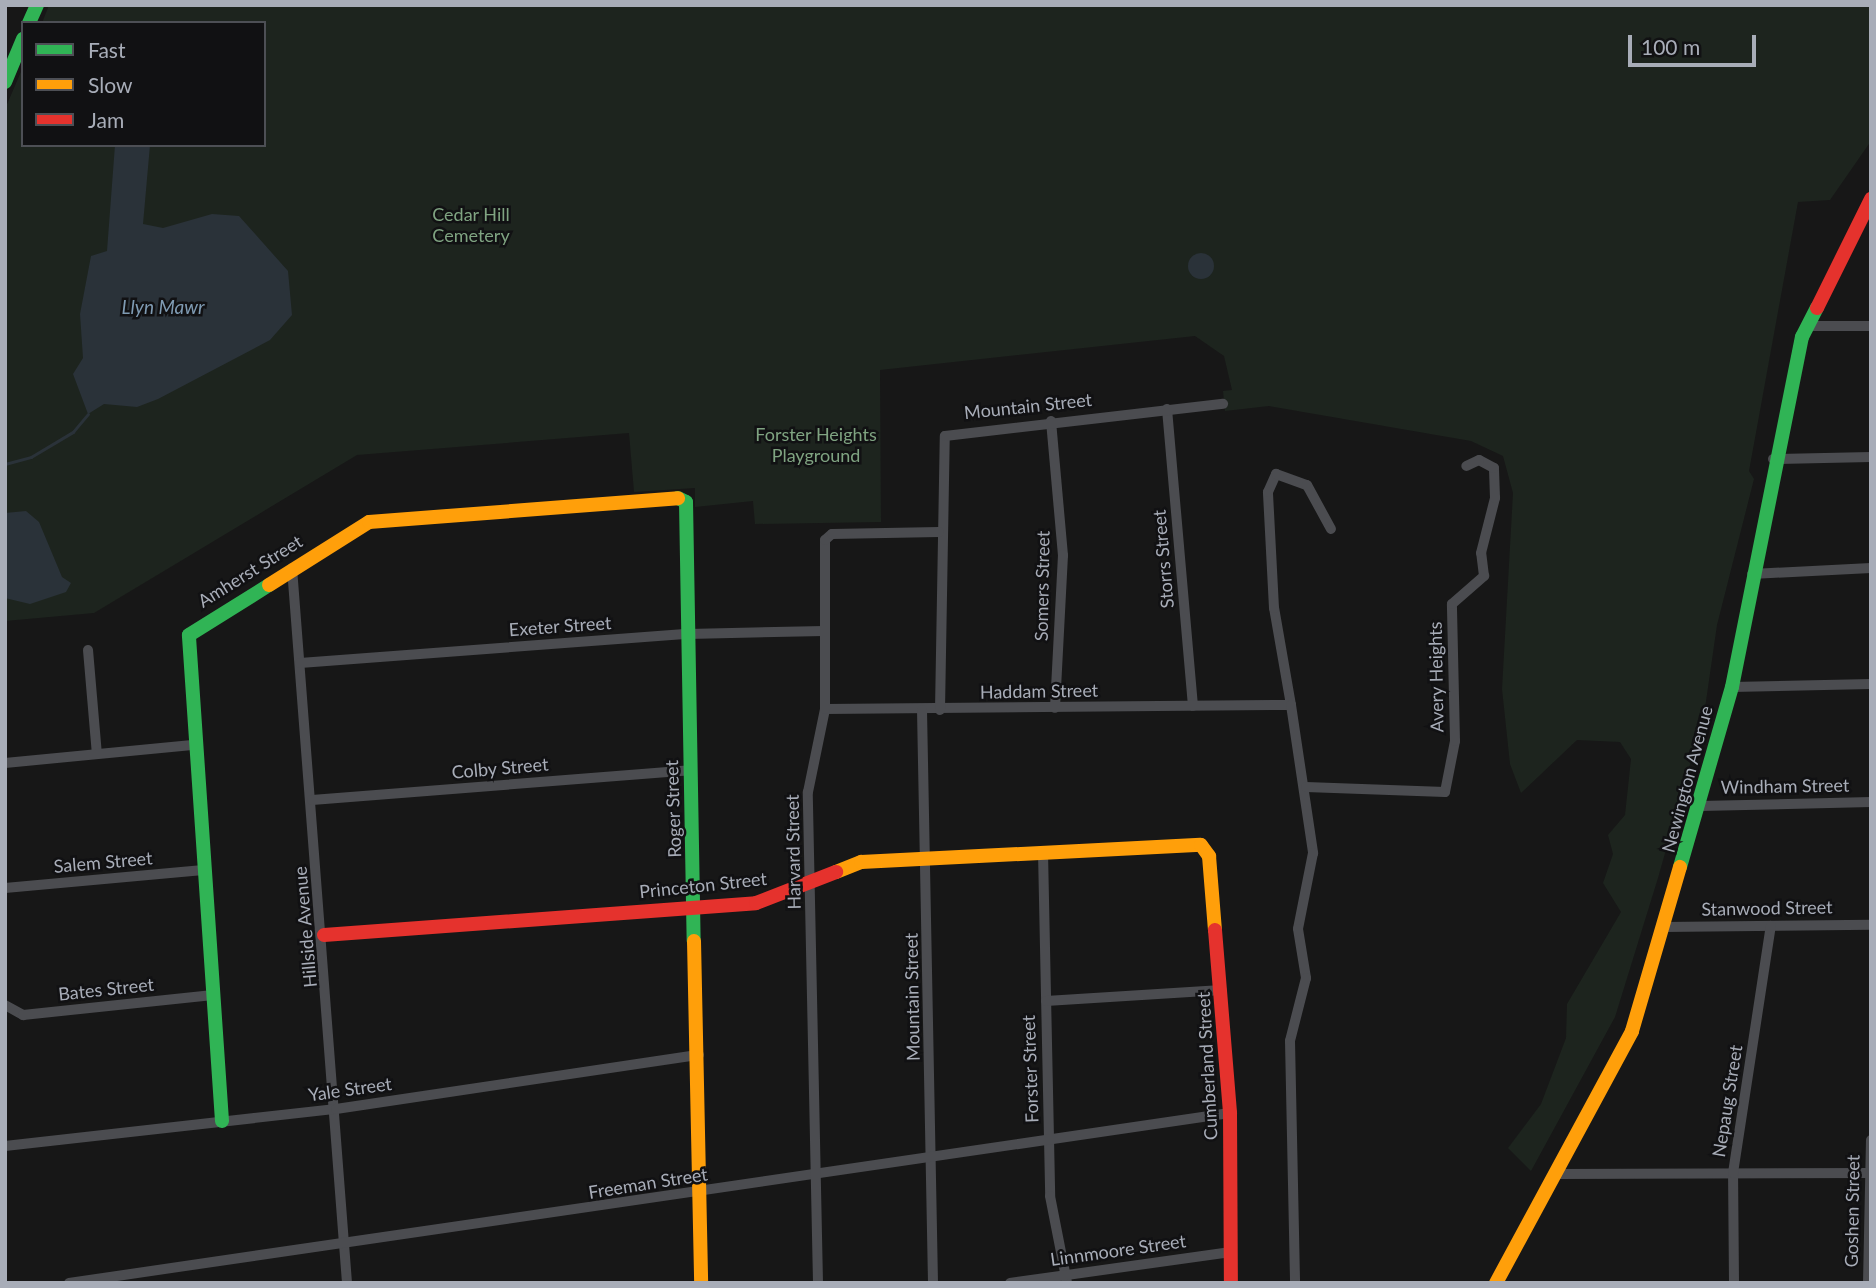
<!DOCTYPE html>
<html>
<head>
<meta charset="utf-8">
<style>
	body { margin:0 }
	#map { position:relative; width:1876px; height:1288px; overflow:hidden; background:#171717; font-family:Lato,sans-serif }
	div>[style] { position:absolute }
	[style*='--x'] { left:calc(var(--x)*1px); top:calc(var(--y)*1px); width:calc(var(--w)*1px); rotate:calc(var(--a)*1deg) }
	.green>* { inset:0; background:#1d241e }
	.water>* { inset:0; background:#2a3239 }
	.round { border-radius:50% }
	.stream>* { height:2.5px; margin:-1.25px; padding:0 1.25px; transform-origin:1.25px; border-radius:1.25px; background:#2a3239 }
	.street>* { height:10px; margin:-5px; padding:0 5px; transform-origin:5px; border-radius:5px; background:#4b4c50 }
	.fast>* { height:14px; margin:-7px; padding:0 7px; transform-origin:7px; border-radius:7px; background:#30b455 }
	.slow>* { height:14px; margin:-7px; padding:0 7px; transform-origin:7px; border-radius:7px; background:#ff9f0a }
	.jam>* { height:14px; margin:-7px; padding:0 7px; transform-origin:7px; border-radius:7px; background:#e5322d }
	span { translate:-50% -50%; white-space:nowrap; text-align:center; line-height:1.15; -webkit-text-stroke:5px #111113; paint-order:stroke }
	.park-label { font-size:18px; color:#7fa381 }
	.street-label { font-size:18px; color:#a8adb8 }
	.water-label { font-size:19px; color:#7f9bb3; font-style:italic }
	.frame { position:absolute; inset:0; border:7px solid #a8adb8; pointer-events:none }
	.legend { position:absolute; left:21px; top:21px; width:245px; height:126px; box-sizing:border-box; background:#111113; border:2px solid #4d4f55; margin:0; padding:9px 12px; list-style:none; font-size:21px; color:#a8adb8 }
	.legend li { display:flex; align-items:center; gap:14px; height:35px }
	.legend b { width:35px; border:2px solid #4d4f55 }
	.scale { position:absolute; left:1628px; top:35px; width:128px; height:32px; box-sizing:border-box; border:4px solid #a8adb8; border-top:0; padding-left:9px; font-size:21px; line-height:24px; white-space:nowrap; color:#a8adb8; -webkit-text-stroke:5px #111113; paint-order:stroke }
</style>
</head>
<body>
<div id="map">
	<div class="green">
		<div style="clip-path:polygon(49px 5px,1871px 5px,1871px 141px,1830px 200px,1798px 202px,1749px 471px,1754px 479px,1717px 625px,1704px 715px,1658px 878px,1615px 1017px,1531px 1171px,1508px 1148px,1541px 1104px,1566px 1038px,1567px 1004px,1621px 912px,1603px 883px,1613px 854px,1608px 835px,1625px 815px,1631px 759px,1620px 742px,1577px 740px,1521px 793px,1510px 764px,1502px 689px,1513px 493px,1503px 456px,1471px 441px,1269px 406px,1225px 411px,1223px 391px,1232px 390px,1224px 356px,1195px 336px,880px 370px,881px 522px,755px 524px,753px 501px,695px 507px,695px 488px,634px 492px,629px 433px,357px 455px,94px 613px,5px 621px,5px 109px,23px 67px,23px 145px,264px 145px,264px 23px,42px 23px)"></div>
	</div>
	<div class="water">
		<div style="clip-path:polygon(115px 145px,150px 145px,143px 224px,163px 228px,212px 214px,239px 216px,288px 271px,292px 315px,270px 340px,158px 399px,137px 407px,104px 404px,88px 414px,73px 374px,83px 358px,80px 314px,91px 256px,107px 251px)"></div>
		<div class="round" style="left:1188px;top:253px;width:26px;height:26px"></div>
		<div style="clip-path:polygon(26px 511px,39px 522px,62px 577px,71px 583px,66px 592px,30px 604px,5px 598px,5px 513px)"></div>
	</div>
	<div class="stream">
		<div style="--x:5;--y:464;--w:27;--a:-15"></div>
		<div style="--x:31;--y:457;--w:49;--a:-30.8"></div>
		<div style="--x:73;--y:432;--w:23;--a:-50"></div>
	</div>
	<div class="street">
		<div style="--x:1807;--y:326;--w:64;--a:0"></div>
		<div style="--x:1167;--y:409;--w:298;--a:85"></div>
		<div style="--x:1051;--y:421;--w:135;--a:84.9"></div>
		<div style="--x:1063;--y:555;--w:153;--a:93"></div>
		<div style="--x:1773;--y:459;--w:98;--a:-1.2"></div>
		<div style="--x:292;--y:568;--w:717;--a:85.6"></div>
		<div style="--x:1752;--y:574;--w:119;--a:-2.9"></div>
		<div style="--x:88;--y:650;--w:104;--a:85.1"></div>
		<div style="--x:300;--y:663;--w:389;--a:-4.3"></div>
		<div style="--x:688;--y:634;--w:136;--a:-1.3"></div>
		<div style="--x:1732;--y:687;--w:139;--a:-1.2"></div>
		<div style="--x:1291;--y:705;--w:98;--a:-99.9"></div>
		<div style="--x:1274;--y:608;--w:116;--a:-93"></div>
		<div style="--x:1268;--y:492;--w:20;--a:-66"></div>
		<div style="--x:1276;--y:474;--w:33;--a:20"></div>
		<div style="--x:1307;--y:485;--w:50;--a:61.4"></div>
		<div style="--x:825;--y:709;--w:466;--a:-0.5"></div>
		<div style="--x:1291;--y:705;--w:150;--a:81.5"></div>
		<div style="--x:1313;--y:853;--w:77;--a:101.2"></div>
		<div style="--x:1298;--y:929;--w:50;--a:80.7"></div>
		<div style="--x:1306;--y:978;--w:65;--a:104.3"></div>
		<div style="--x:1290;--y:1041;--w:242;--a:88.8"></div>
		<div style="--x:922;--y:710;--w:573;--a:88.9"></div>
		<div style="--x:940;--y:710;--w:274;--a:-89"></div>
		<div style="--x:945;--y:436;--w:280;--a:-6.6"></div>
		<div style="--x:5;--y:763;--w:188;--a:-5.5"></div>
		<div style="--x:1306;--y:787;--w:139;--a:2.1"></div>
		<div style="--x:1445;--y:792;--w:52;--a:-78.9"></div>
		<div style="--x:1455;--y:741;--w:137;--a:-91.3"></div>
		<div style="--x:1452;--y:604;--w:43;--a:-41.2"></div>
		<div style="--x:1484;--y:576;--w:23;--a:-97"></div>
		<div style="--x:1481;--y:553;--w:57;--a:-75.7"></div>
		<div style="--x:1495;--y:498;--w:30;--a:-92"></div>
		<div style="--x:1494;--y:468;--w:17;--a:-152"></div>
		<div style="--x:1479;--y:460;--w:14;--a:155"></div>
		<div style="--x:312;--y:800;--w:379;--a:-4.5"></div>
		<div style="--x:1700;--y:806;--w:171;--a:-1.3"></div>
		<div style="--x:1043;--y:852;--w:344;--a:88.8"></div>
		<div style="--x:1050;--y:1196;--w:89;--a:78.9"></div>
		<div style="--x:5;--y:888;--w:199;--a:-5.2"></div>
		<div style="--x:1664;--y:927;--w:207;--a:-0.6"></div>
		<div style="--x:1046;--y:1001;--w:176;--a:-3.6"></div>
		<div style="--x:5;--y:1005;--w:21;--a:29"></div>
		<div style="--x:23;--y:1015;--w:191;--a:-6"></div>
		<div style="--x:5;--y:1146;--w:333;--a:-6.4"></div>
		<div style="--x:336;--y:1109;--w:367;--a:-8.5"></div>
		<div style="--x:1558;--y:1174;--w:313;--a:-0.2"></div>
		<div style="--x:69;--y:1283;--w:1173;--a:-8.33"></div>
		<div style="--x:818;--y:1283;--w:491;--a:-91.2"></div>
		<div style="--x:808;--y:792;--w:85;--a:-78.4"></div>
		<div style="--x:825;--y:709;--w:169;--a:-90"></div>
		<div style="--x:825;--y:540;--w:9;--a:-41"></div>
		<div style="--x:832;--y:534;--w:107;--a:-1.1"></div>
		<div style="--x:1010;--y:1283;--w:223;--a:-8"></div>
		<div style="--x:1734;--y:1283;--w:110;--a:-90.5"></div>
		<div style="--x:1733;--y:1173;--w:250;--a:-81.3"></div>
		<div style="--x:1868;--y:1283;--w:143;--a:-88.8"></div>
	</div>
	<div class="fast">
		<div style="--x:29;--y:23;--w:20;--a:-66"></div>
		<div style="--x:5;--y:82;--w:47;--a:-67.3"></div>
		<div style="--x:678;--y:498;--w:9;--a:27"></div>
		<div style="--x:686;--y:502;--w:439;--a:89"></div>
		<div style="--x:1680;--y:867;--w:187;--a:-73.9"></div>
		<div style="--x:1732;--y:687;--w:357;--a:-78.7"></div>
		<div style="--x:1802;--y:337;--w:33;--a:-63"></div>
		<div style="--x:222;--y:1121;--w:487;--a:-93.9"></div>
		<div style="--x:189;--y:635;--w:94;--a:-32"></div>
	</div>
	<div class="slow">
		<div style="--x:269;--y:585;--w:118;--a:-32.2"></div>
		<div style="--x:369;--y:522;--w:310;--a:-4.4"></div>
		<div style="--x:836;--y:872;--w:27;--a:-22"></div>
		<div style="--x:861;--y:862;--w:340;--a:-2.9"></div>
		<div style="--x:1201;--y:845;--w:14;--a:54"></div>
		<div style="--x:1209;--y:856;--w:74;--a:85.4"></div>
		<div style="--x:694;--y:941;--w:342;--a:88.8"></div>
		<div style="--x:1496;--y:1283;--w:286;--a:-61.6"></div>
		<div style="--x:1632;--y:1031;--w:171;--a:-73.7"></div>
	</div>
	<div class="jam">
		<div style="--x:1817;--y:308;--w:122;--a:-63.6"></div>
		<div style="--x:1215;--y:930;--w:184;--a:85.3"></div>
		<div style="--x:1230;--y:1113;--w:170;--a:89.7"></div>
		<div style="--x:324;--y:935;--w:433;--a:-4.2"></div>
		<div style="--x:756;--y:903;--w:86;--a:-21.2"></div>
	</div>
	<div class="park-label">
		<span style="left:471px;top:225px">Cedar Hill<br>Cemetery</span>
		<span style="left:816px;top:445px">Forster Heights<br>Playground</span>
	</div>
	<div class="street-label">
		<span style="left:1028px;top:406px;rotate:-6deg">Mountain Street</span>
		<span style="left:1163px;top:559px;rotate:-95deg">Storrs Street</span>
		<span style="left:250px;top:571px;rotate:-32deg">Amherst Street</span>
		<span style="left:1042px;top:586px;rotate:-89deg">Somers Street</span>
		<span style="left:560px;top:626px;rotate:-4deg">Exeter Street</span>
		<span style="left:1436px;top:677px;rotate:-91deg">Avery Heights</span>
		<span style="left:1039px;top:691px;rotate:-1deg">Haddam Street</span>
		<span style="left:500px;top:768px;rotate:-5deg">Colby Street</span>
		<span style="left:1687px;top:779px;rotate:-75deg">Newington Avenue</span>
		<span style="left:1785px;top:786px;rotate:-1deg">Windham Street</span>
		<span style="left:673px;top:809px;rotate:-92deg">Roger Street</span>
		<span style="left:793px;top:852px;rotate:-91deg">Harvard Street</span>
		<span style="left:103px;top:862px;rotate:-5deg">Salem Street</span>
		<span style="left:703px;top:885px;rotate:-6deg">Princeton Street</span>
		<span style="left:1767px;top:908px;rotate:-1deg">Stanwood Street</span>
		<span style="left:305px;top:927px;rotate:-95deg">Hillside Avenue</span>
		<span style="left:106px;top:989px;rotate:-6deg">Bates Street</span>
		<span style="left:912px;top:997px;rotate:-91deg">Mountain Street</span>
		<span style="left:1207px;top:1066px;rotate:-93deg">Cumberland Street</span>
		<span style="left:1030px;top:1069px;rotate:-92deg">Forster Street</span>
		<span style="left:350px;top:1089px;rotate:-8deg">Yale Street</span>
		<span style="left:1727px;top:1101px;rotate:-81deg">Nepaug Street</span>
		<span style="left:648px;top:1183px;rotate:-9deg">Freeman Street</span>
		<span style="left:1852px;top:1211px;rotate:-89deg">Goshen Street</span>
		<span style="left:1118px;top:1250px;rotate:-8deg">Linnmoore Street</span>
	</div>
	<div class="water-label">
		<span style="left:163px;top:307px">Llyn Mawr</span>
	</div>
	<div class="frame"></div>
	<ul class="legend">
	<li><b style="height:9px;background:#30b455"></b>Fast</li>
	<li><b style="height:9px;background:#ff9f0a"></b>Slow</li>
	<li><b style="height:9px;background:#e5322d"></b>Jam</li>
	</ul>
	<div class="scale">100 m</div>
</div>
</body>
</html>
